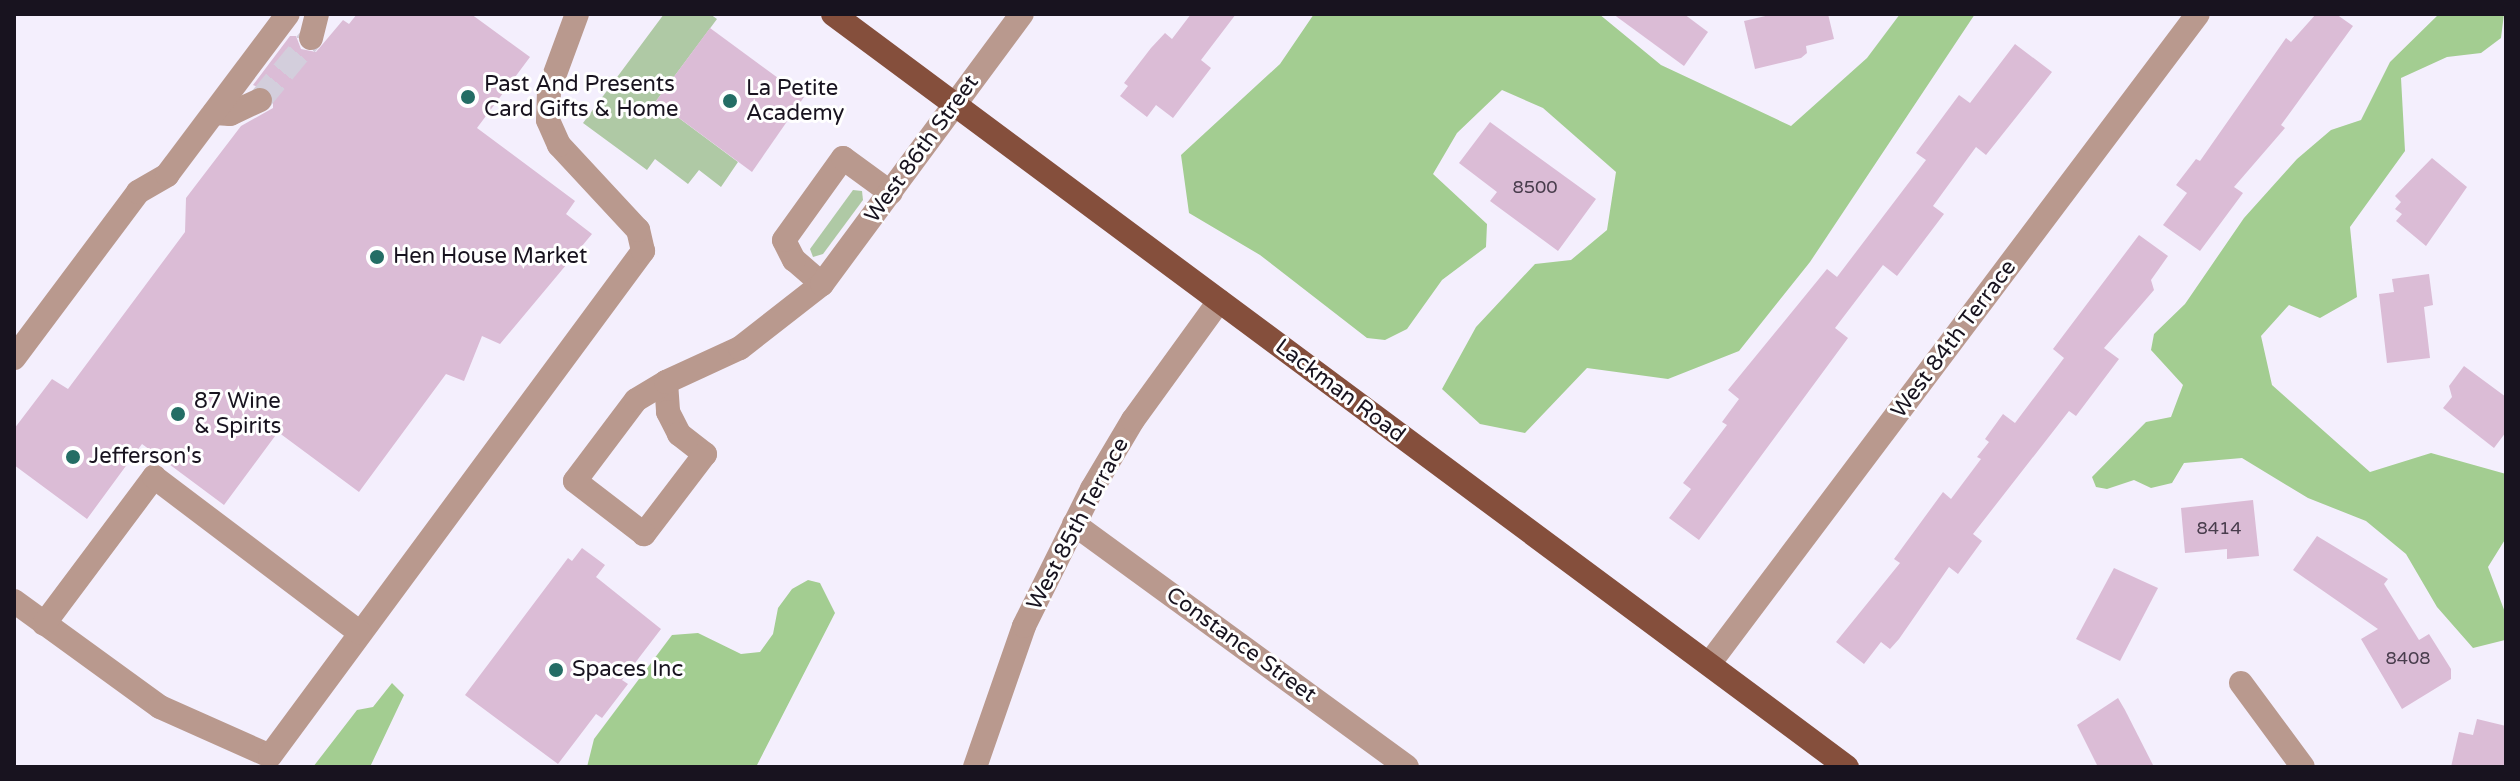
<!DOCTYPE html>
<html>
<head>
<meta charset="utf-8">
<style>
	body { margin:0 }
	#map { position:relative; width:2520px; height:781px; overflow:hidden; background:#f4effd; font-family:"Varela Round",sans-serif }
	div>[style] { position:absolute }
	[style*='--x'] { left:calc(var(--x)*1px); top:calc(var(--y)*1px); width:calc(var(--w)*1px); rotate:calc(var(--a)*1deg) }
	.green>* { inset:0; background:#afc9a5 }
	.forest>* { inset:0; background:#a3cd91 }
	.building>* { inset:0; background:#dbbcd6 }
	.minor-tunnel>* { height:24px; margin-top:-12px; transform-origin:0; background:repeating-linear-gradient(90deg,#d3cedc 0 24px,transparent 0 36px) }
	.minor>* { height:24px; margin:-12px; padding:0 12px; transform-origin:12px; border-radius:12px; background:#b9998e }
	.major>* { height:24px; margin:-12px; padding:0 12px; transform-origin:12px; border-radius:12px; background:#854f3c }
	.dots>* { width:22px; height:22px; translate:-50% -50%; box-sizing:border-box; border:4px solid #fff; border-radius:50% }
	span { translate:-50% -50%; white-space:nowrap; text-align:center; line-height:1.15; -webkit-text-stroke:6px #fff; paint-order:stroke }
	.number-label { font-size:18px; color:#493d4d }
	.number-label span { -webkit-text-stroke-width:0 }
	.poi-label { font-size:22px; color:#18131f }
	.left { translate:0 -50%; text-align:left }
	.street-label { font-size:22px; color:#18131f }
	.frame { position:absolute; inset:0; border:16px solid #18131f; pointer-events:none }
</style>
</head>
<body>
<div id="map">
	<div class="green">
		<div style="clip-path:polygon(664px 14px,710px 14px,717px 19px,656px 101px,738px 162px,721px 187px,699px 170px,688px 184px,655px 159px,647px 170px,583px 123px)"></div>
		<div style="clip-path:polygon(853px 190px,862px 191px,863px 200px,823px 254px,813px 257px,810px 249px)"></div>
	</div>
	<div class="forest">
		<div style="clip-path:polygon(1314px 14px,1599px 14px,1661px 65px,1791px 126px,1867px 58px,1900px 14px,1975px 14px,1810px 262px,1739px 351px,1668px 379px,1587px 368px,1525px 433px,1480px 424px,1442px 389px,1476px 327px,1535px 264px,1571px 260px,1607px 230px,1616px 172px,1543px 108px,1502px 90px,1457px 133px,1433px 174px,1487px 224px,1486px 247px,1442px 280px,1407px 329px,1385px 340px,1367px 338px,1260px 255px,1189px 213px,1181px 155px,1280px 64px)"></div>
		<div style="clip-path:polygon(2439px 14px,2504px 14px,2501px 38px,2481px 53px,2447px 57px,2401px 78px,2405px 151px,2350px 227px,2357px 297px,2320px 318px,2289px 305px,2261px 336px,2272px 385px,2370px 472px,2431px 453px,2506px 474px,2506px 538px,2488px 567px,2506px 615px,2505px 640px,2473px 648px,2437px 607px,2406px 554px,2366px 521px,2308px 498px,2242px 458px,2184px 463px,2172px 483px,2151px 488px,2134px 480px,2107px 489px,2096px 487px,2092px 477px,2146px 422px,2171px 417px,2183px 385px,2151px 350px,2154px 334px,2185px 304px,2244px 218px,2297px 159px,2331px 130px,2361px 120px,2390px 62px)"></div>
		<div style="clip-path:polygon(808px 580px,820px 583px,835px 613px,756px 767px,587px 767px,594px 739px,672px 635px,698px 633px,741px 654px,760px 652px,773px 634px,778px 608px,792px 589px)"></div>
		<div style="clip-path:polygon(392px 683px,404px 695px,370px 767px,313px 767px,357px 710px,373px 707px)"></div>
	</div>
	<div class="building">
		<div style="clip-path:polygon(357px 14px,471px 14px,530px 57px,477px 128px,575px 201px,566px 214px,592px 234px,500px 344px,482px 336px,464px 381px,446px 374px,359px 492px,278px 432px,224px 505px,142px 444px,87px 519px,14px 465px,14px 429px,52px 379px,68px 389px,185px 232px,186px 198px,241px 126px,273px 108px,273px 93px,253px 85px,290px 36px,296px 36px,301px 49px,316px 52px,343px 20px,349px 24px)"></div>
		<div style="clip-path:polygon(1191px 14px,1236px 14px,1201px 60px,1211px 68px,1173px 118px,1156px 105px,1147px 117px,1120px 96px,1128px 86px,1124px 83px,1151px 48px,1165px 33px,1172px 39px)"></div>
		<div style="clip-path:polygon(1613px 14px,1684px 14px,1708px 32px,1684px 66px)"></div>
		<div style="clip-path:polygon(1774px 14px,1828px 14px,1834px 39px,1806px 46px,1807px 53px,1801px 58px,1755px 69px,1744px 21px)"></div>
		<div style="clip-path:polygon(2316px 14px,2336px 14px,2353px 26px,2281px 125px,2285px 128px,2234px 187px,2243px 193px,2200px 251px,2163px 225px,2187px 193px,2176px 185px,2196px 159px,2200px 161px,2286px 38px,2291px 42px)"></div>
		<div style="clip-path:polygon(710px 28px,804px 97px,752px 172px,656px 101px)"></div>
		<div style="clip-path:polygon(2015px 44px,2052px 72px,1986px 155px,1976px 147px,1933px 206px,1944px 214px,1897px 276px,1883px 265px,1835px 328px,1848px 338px,1699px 540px,1669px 518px,1691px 489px,1683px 483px,1727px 425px,1722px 422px,1739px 399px,1728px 390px,1827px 269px,1837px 277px,1926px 160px,1916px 153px,1959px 95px,1970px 103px)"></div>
		<div style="clip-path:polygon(1490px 122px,1596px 199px,1558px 251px,1490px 201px,1497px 192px,1459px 163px)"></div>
		<div style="clip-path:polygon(2432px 158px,2467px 187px,2426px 246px,2396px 221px,2402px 214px,2395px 209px,2401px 202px,2395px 196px)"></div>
		<div style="clip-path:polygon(2139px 235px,2168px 256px,2151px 280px,2154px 290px,2104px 348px,2119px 359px,2076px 416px,2069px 411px,1973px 534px,1982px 541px,1958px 574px,1949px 567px,1899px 639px,1890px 649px,1881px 642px,1864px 664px,1836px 642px,1900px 563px,1894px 559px,1943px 492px,1951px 499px,1981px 459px,1977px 457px,1989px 442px,1985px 439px,2003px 414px,2015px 423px,2064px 358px,2053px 349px)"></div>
		<div style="clip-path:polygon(2429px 274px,2433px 305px,2424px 307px,2430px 358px,2387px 363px,2379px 294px,2394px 292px,2392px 279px)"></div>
		<div style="clip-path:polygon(2464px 366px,2506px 397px,2506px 432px,2494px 448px,2443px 408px,2452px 397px,2449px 386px)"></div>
		<div style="clip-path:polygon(2253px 500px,2259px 556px,2227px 559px,2227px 549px,2185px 553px,2181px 508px)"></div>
		<div style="clip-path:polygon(2317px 536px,2388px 579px,2384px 584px,2419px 640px,2429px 634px,2451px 669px,2451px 679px,2402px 709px,2361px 639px,2378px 629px,2293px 570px)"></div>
		<div style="clip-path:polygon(582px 548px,605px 565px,596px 577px,661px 629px,622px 680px,628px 684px,602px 718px,596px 714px,558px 764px,465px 695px,568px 558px,572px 561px)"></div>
		<div style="clip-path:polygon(2114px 568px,2158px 588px,2120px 661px,2076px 639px)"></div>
		<div style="clip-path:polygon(2118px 698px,2125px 710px,2154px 767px,2098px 767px,2077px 725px)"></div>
		<div style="clip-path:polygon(2477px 719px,2506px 726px,2506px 767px,2451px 767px,2459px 732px,2473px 735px)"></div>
	</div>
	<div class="minor-tunnel">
		<div style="--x:260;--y:100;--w:80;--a:-50.6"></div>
	</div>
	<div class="minor">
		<div style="--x:311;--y:38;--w:25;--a:-76"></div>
		<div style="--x:214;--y:113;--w:16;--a:4"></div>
		<div style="--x:230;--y:114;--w:33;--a:-25"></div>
		<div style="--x:822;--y:284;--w:37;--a:-139"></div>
		<div style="--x:794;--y:260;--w:22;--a:-117"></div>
		<div style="--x:784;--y:240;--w:101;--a:-54.3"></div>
		<div style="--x:843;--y:158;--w:59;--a:36.1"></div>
		<div style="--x:14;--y:358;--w:207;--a:-53.2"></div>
		<div style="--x:138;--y:192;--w:34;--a:-30"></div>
		<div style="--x:167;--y:175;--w:201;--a:-53.1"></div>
		<div style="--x:666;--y:382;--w:30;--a:86"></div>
		<div style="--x:668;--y:412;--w:25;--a:63"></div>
		<div style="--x:679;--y:434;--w:33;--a:38"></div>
		<div style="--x:705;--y:454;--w:101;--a:127.3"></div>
		<div style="--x:644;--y:534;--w:87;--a:-142.5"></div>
		<div style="--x:575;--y:481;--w:101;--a:-53"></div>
		<div style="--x:636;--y:400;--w:35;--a:-31"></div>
		<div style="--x:666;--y:382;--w:81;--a:-24.7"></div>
		<div style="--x:740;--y:348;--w:104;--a:-38"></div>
		<div style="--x:822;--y:284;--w:336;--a:-53.5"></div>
		<div style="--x:1074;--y:524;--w:412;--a:36.1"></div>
		<div style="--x:14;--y:601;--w:180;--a:36"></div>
		<div style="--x:160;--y:707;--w:120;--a:24"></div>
		<div style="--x:270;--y:756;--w:628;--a:-53.55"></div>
		<div style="--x:643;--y:251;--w:22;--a:-103"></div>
		<div style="--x:638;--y:230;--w:116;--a:-132.9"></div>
		<div style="--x:559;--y:145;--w:27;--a:-114"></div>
		<div style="--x:548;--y:120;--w:30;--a:-88"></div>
		<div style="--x:549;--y:90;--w:81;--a:-69.8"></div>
		<div style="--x:44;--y:624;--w:184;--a:-53.2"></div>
		<div style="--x:154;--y:477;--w:258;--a:37.1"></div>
		<div style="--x:1709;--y:664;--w:813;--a:-53.05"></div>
		<div style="--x:2241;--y:683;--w:104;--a:53.6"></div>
		<div style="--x:975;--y:767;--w:149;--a:-70.8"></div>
		<div style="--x:1024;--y:626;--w:153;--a:-63.6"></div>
		<div style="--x:1092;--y:489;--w:80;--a:-59.3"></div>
		<div style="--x:1133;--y:420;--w:147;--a:-54.1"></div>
	</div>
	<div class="major">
		<div style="--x:833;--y:14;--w:1263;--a:36.6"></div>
	</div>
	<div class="dots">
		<div style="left:468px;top:97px;background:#246d65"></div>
		<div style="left:730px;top:101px;background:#246d65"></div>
		<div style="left:377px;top:257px;background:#246d65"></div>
		<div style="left:178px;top:414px;background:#246d65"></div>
		<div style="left:73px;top:457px;background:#246d65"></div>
		<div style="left:556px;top:670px;background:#246d65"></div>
	</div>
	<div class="number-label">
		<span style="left:1535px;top:187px">8500</span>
		<span style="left:2219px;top:528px">8414</span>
		<span style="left:2408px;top:658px">8408</span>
	</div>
	<div class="poi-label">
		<span class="left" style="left:484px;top:97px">Past And Presents<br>Card Gifts &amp; Home</span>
		<span class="left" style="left:746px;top:101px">La Petite<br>Academy</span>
		<span class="left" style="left:393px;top:257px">Hen House Market</span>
		<span class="left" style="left:194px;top:414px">87 Wine<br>&amp; Spirits</span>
		<span class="left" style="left:89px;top:457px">Jefferson's</span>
		<span class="left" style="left:572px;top:670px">Spaces Inc</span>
	</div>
	<div class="street-label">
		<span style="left:922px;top:149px;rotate:-54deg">West 86th Street</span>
		<span style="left:1954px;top:339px;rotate:-53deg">West 84th Terrace</span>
		<span style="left:1340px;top:391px;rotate:37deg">Lackman Road</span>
		<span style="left:1078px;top:524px;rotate:-62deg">West 85th Terrace</span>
		<span style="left:1241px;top:645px;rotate:36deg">Constance Street</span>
	</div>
	<div class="frame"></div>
</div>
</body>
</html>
